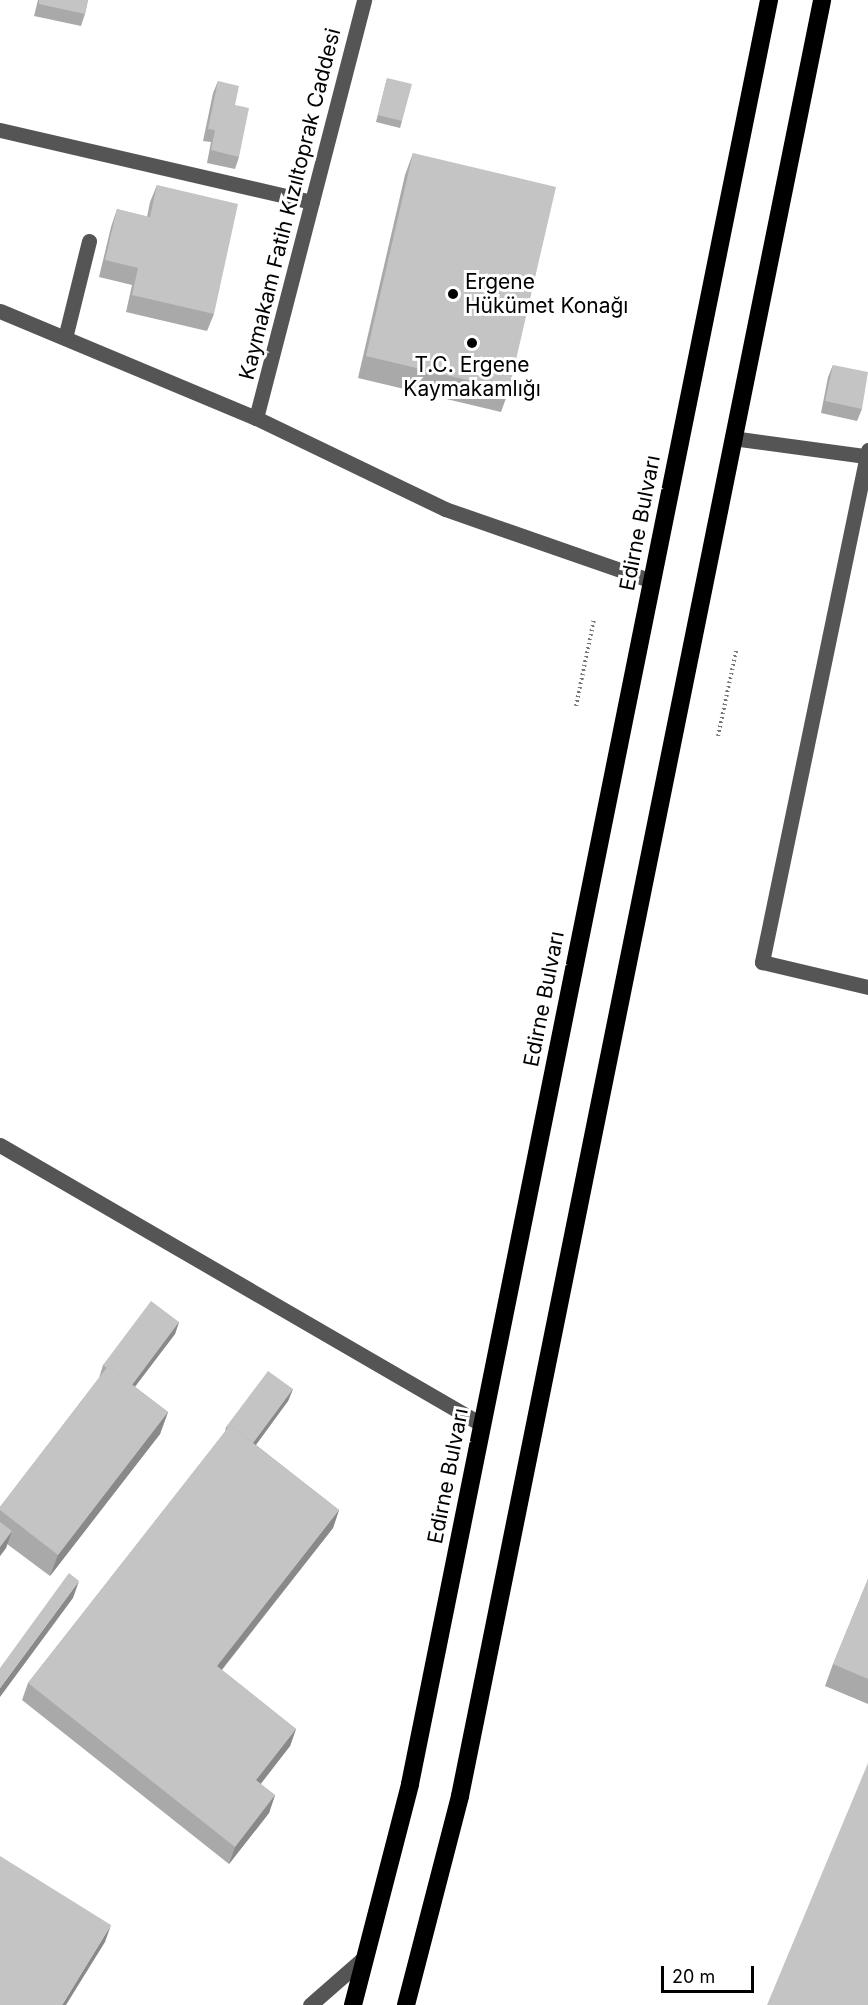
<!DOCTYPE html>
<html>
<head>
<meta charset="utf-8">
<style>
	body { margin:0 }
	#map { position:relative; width:868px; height:2005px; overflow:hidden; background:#fff; font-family:Inter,sans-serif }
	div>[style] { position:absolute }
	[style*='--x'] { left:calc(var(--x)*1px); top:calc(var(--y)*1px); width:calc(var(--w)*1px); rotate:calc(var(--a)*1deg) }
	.path>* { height:4px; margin-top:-2px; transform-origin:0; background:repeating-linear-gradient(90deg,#777 0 1.5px,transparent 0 4.5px) }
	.minor>* { height:15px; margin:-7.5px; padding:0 7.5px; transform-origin:7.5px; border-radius:7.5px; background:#555 }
	.highway>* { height:18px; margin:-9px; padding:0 9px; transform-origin:9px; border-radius:9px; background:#000 }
	.wall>* { inset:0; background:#a9a9a9 }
	.shaded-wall>* { inset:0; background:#898989 }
	.building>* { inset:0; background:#c4c4c4 }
	.dots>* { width:16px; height:16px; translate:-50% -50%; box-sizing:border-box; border:3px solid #fff; border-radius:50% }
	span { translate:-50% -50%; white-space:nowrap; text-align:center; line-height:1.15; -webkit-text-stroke:6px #fff; paint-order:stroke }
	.street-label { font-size:21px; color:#000 }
	.poi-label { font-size:21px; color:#000 }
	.left { translate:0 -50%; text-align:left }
	.scale { position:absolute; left:661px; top:1966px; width:93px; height:27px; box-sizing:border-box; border:3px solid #000; border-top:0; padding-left:8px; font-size:18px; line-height:21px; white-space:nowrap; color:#000; -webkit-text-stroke:4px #fff; paint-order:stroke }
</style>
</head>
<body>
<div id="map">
	<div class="path">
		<div style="--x:576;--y:706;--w:89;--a:-78.3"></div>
		<div style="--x:718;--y:736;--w:87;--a:-78"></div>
	</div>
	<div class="minor">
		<div style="--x:0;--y:130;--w:320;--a:13"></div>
		<div style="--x:0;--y:311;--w:277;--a:22.7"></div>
		<div style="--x:256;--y:418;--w:210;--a:25.7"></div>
		<div style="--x:445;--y:509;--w:219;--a:19.2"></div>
		<div style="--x:65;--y:338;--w:100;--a:-76.1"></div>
		<div style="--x:256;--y:418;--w:432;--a:-75.5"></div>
		<div style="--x:732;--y:438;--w:135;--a:7.7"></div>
		<div style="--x:868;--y:450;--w:523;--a:101.7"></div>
		<div style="--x:762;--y:962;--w:109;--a:13.3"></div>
		<div style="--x:0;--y:1145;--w:556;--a:30.12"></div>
		<div style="--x:310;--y:2005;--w:74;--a:-41.2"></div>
	</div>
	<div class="highway">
		<div style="--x:353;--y:2005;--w:228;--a:-75.5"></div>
		<div style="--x:410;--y:1784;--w:1820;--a:-78.62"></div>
		<div style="--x:406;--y:2005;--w:216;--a:-75.5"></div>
		<div style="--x:460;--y:1796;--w:1832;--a:-78.6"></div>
	</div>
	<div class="wall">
		<div style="clip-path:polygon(38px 0,88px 0,85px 14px,81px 26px,34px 16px)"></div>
		<div style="clip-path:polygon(387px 78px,402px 121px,400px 128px,376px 122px)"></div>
		<div style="clip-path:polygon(218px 81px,235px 105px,239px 157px,235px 169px,207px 163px,211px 142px,203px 141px,213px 93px)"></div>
		<div style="clip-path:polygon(413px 153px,509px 390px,501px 412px,358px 378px,405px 175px)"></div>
		<div style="clip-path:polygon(157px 185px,214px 314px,207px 331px,126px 312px,132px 285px,99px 277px,111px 227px,117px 209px,147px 217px,150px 202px)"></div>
		<div style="clip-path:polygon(833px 365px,862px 409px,857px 421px,821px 413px,828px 377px)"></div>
		<div style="clip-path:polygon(179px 1322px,175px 1334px,135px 1387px,168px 1412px,160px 1434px,50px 1576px,7px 1544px,6px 1548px,0 1556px,0 1507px,99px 1378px,103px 1365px)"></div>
		<div style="clip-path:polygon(293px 1389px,288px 1401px,256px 1445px,339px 1510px,333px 1528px,222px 1670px,296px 1729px,290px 1746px,260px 1784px,275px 1795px,269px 1813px,229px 1864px,22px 1700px,28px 1683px,225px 1432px,226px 1427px)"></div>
		<div style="clip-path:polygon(868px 1579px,868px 1704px,825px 1686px,833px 1664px)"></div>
	</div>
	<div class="shaded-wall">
		<div style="clip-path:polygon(179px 1322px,175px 1334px,126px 1398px,131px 1386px)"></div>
		<div style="clip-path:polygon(293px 1389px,288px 1401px,246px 1458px,250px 1446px)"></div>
		<div style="clip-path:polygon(168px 1412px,160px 1434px,50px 1576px,58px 1555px)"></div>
		<div style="clip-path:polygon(339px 1510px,333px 1528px,211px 1683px,217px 1666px)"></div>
		<div style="clip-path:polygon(12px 1531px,6px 1548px,0 1556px,0 1547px)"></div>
		<div style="clip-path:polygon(79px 1581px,73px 1598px,0 1697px,0 1688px)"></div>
		<div style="clip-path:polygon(296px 1729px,290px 1746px,250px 1798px,256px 1780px)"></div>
		<div style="clip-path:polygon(275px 1795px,269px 1813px,229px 1864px,235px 1847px)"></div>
		<div style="clip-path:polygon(111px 1925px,105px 1942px,66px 2005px,62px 2005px)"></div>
	</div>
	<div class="building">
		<div style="clip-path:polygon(39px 0,88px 0,85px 14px,39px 4px)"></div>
		<div style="clip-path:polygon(387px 78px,412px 84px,402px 121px,378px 115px)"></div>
		<div style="clip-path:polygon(218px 81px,239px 86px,235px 105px,249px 108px,239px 157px,211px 150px,215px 130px,208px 129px)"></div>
		<div style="clip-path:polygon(413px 153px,556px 187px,509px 390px,366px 356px)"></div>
		<div style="clip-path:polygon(157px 185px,238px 204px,214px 314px,132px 295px,138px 268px,105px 260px,117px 209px,150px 217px)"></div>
		<div style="clip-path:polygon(833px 365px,868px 372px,862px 409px,825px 401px)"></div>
		<div style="clip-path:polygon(151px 1301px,179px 1322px,132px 1385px,108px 1366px,107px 1368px,103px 1365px)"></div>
		<div style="clip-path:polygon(108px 1366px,168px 1412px,58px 1555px,0 1510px,0 1507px)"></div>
		<div style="clip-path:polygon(268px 1371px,293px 1389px,253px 1443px,230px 1425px,228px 1428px,226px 1427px)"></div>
		<div style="clip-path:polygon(230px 1425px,339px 1510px,217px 1666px,296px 1729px,256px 1780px,275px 1795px,235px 1847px,28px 1683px)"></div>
		<div style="clip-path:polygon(0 1522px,12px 1531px,0 1547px)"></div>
		<div style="clip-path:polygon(69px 1573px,79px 1581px,0 1688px,0 1668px)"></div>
		<div style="clip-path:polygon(868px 1579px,868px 1679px,833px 1664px)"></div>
		<div style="clip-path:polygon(868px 1763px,868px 2005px,767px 2005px)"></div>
		<div style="clip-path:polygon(0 1856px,111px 1925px,62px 2005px,0 2005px)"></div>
	</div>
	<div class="dots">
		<div style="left:453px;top:294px;background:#000"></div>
		<div style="left:472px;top:343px;background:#000"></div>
	</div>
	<div class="street-label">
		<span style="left:290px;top:204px;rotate:-76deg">Kaymakam Fatih Kızıltoprak Caddesi</span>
		<span style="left:640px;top:523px;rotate:-79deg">Edirne Bulvarı</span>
		<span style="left:544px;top:999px;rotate:-79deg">Edirne Bulvarı</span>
		<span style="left:448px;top:1476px;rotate:-79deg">Edirne Bulvarı</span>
	</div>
	<div class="poi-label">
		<span class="left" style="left:465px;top:294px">Ergene<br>Hükümet Konağı</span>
		<span style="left:472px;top:377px">T.C. Ergene<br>Kaymakamlığı</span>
	</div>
	<div class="scale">20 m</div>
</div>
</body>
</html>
